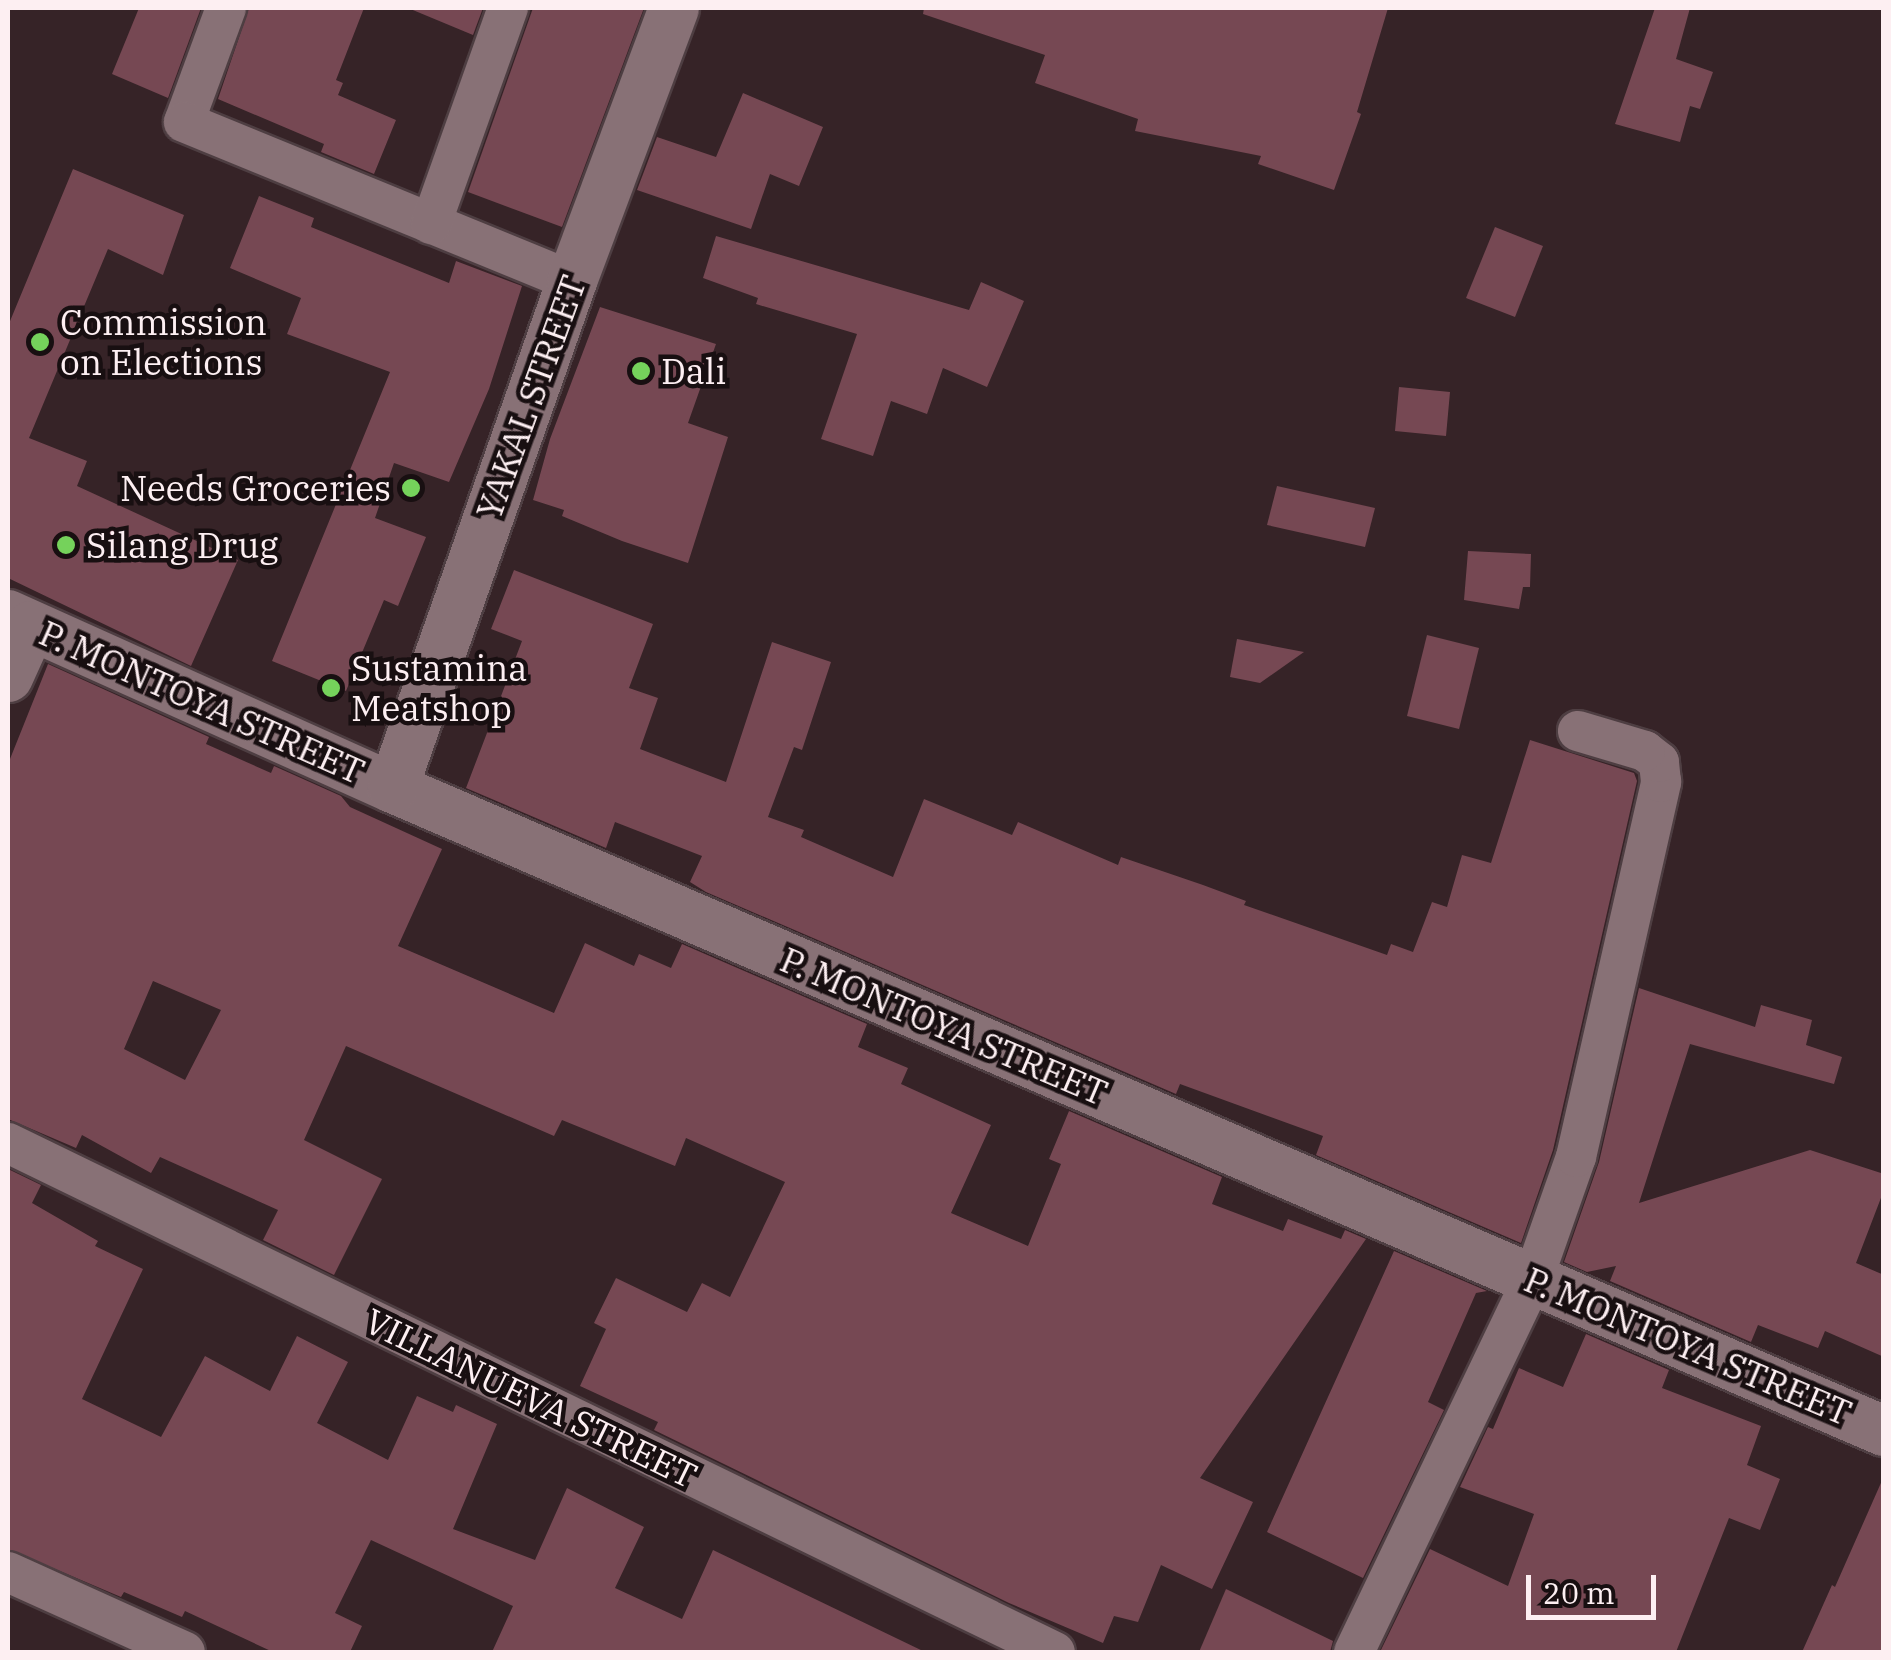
<!DOCTYPE html>
<html>
<head>
<meta charset="utf-8">
<style>
	body { margin:0 }
	#map { position:relative; width:1891px; height:1660px; overflow:hidden; background:#362327; font-family:"IBM Plex Serif",serif }
	div>[style] { position:absolute }
	[style*='--x'] { left:calc(var(--x)*1px); top:calc(var(--y)*1px); width:calc(var(--w)*1px); rotate:calc(var(--a)*1deg) }
	.building>* { inset:0; background:#764853 }
	.roads { filter:drop-shadow(2px 0 #4e3e42) drop-shadow(-2px 0 #4e3e42) drop-shadow(0 2px #4e3e42) drop-shadow(0 -2px #4e3e42) }
	.minor>* { height:40px; margin:-20px; padding:0 20px; transform-origin:20px; border-radius:20px; background:#887176 }
	.tertiary>* { height:50px; margin:-25px; padding:0 25px; transform-origin:25px; border-radius:25px; background:#887176 }
	.dots>* { width:28px; height:28px; translate:-50% -50%; box-sizing:border-box; border:5px solid #180f11; border-radius:50% }
	span { translate:-50% -50%; white-space:nowrap; text-align:center; line-height:1.15; -webkit-text-stroke:9px #180f11; paint-order:stroke }
	.poi-label { font-size:35px; color:#fdeff2 }
	.left { translate:0 -50%; text-align:left }
	.right { translate:-100% -50%; text-align:right }
	.street-label { font-size:35px; color:#fdeff2 }
	.frame { position:absolute; inset:0; border:10px solid #fdeff2; pointer-events:none }
	.scale { position:absolute; left:1526px; top:1575px; width:130px; height:45px; box-sizing:border-box; border:5px solid #fdeff2; border-top:0; padding-left:12px; font-size:30px; line-height:35px; white-space:nowrap; color:#fdeff2; -webkit-text-stroke:8px #180f11; paint-order:stroke }
</style>
</head>
<body>
<div id="map">
	<div class="building">
		<div style="clip-path:polygon(139px 8px,201px 8px,168px 98px,112px 74px)"></div>
		<div style="clip-path:polygon(249px 8px,364px 8px,336px 80px,343px 83px,338px 95px,396px 120px,374px 174px,321px 152px,324px 144px,218px 99px)"></div>
		<div style="clip-path:polygon(408px 8px,483px 8px,473px 35px)"></div>
		<div style="clip-path:polygon(533px 8px,644px 8px,562px 227px,468px 192px)"></div>
		<div style="clip-path:polygon(924px 8px,1388px 8px,1357px 112px,1361px 114px,1334px 190px,1258px 164px,1261px 156px,1135px 131px,1138px 119px,1035px 83px,1045px 55px,923px 14px)"></div>
		<div style="clip-path:polygon(1655px 8px,1690px 8px,1676px 59px,1713px 72px,1700px 109px,1690px 106px,1680px 142px,1615px 124px)"></div>
		<div style="clip-path:polygon(743px 93px,823px 127px,799px 186px,770px 174px,751px 229px,637px 190px,657px 137px,716px 157px)"></div>
		<div style="clip-path:polygon(73px 169px,184px 215px,163px 275px,108px 249px,29px 438px,87px 461px,77px 486px,238px 560px,191px 666px,8px 578px,8px 326px)"></div>
		<div style="clip-path:polygon(259px 196px,314px 218px,311px 227px,449px 283px,456px 261px,522px 286px,489px 389px,449px 482px,394px 463px,375px 518px,426px 537px,398px 606px,384px 600px,346px 691px,272px 661px,390px 372px,287px 334px,301px 298px,230px 268px)"></div>
		<div style="clip-path:polygon(1495px 227px,1543px 246px,1515px 317px,1466px 298px)"></div>
		<div style="clip-path:polygon(716px 236px,969px 310px,981px 282px,1024px 301px,987px 387px,943px 368px,927px 414px,891px 401px,873px 456px,821px 439px,857px 334px,756px 304px,758px 298px,703px 278px)"></div>
		<div style="clip-path:polygon(600px 307px,716px 344px,688px 423px,728px 437px,688px 563px,622px 541px,562px 516px,564px 510px,533px 500px,550px 439px)"></div>
		<div style="clip-path:polygon(1399px 387px,1450px 392px,1446px 436px,1395px 431px)"></div>
		<div style="clip-path:polygon(1277px 486px,1375px 508px,1365px 547px,1267px 525px)"></div>
		<div style="clip-path:polygon(1468px 551px,1531px 554px,1530px 587px,1523px 587px,1519px 609px,1464px 600px)"></div>
		<div style="clip-path:polygon(514px 570px,653px 624px,629px 688px,658px 698px,640px 749px,726px 782px,772px 642px,831px 662px,802px 750px,794px 747px,768px 817px,804px 830px,801px 837px,893px 877px,924px 799px,1012px 835px,1018px 822px,1118px 865px,1121px 857px,1203px 885px,1246px 901px,1244px 905px,1387px 955px,1391px 944px,1413px 952px,1432px 902px,1447px 907px,1462px 855px,1491px 863px,1530px 740px,1634px 773px,1637px 781px,1553px 1150px,1521px 1243px,1316px 1155px,1323px 1136px,1180px 1084px,1176px 1094px,706px 892px,690px 882px,702px 856px,615px 822px,606px 848px,466px 788px,522px 641px,491px 629px)"></div>
		<div style="clip-path:polygon(1427px 635px,1479px 648px,1459px 729px,1407px 716px)"></div>
		<div style="clip-path:polygon(1237px 639px,1304px 652px,1260px 683px,1230px 677px)"></div>
		<div style="clip-path:polygon(evenodd,48px 664px,209px 737px,206px 744px,271px 773px,274px 766px,341px 796px,350px 807px,442px 849px,398px 946px,554px 1013px,585px 943px,634px 966px,639px 954px,671px 968px,682px 944px,867px 1024px,858px 1047px,908px 1068px,901px 1084px,991px 1125px,951px 1213px,1028px 1246px,1061px 1164px,1049px 1159px,1069px 1111px,1222px 1177px,1212px 1204px,1283px 1231px,1288px 1219px,1341px 1239px,1345px 1230px,1366px 1239px,1200px 1478px,1253px 1502px,1212px 1589px,1161px 1565px,1138px 1622px,1114px 1616px,1103px 1643px,1009px 1603px,654px 1430px,658px 1422px,580px 1386px,606px 1329px,594px 1323px,616px 1278px,687px 1312px,702px 1283px,730px 1297px,785px 1182px,686px 1138px,675px 1166px,562px 1120px,554px 1136px,346px 1046px,304px 1140px,382px 1179px,334px 1275px,263px 1240px,278px 1210px,160px 1157px,151px 1173px,82px 1135px,76px 1148px,8px 1119px,8px 764px,48px 664px,153px 981px,221px 1010px,185px 1080px,124px 1049px,153px 981px)"></div>
		<div style="clip-path:polygon(1639px 988px,1755px 1027px,1761px 1005px,1812px 1020px,1806px 1045px,1842px 1057px,1834px 1084px,1690px 1044px,1639px 1203px,1810px 1150px,1884px 1174px,1884px 1190px,1856px 1263px,1884px 1275px,1884px 1357px,1825px 1331px,1818px 1348px,1758px 1325px,1751px 1342px,1610px 1281px,1616px 1266px,1587px 1272px,1564px 1262px,1599px 1162px)"></div>
		<div style="clip-path:polygon(8px 1169px,41px 1185px,32px 1203px,98px 1241px,95px 1246px,143px 1269px,82px 1399px,161px 1437px,205px 1356px,270px 1391px,297px 1336px,348px 1362px,317px 1423px,388px 1460px,417px 1396px,453px 1412px,456px 1405px,497px 1424px,453px 1529px,535px 1560px,567px 1488px,644px 1527px,615px 1588px,682px 1619px,713px 1550px,925px 1652px,492px 1652px,513px 1606px,371px 1540px,335px 1613px,362px 1626px,350px 1652px,273px 1652px,185px 1611px,182px 1617px,124px 1592px,121px 1597px,8px 1549px)"></div>
		<div style="clip-path:polygon(1394px 1251px,1487px 1291px,1476px 1293px,1428px 1402px,1444px 1410px,1363px 1578px,1267px 1532px)"></div>
		<div style="clip-path:polygon(1586px 1334px,1669px 1370px,1662px 1388px,1761px 1426px,1747px 1465px,1780px 1479px,1760px 1530px,1729px 1518px,1676px 1652px,1380px 1652px,1430px 1549px,1508px 1586px,1534px 1514px,1460px 1487px,1488px 1427px,1493px 1429px,1519px 1368px,1563px 1387px)"></div>
		<div style="clip-path:polygon(1884px 1476px,1884px 1652px,1802px 1652px,1832px 1585px,1835px 1587px)"></div>
		<div style="clip-path:polygon(1226px 1589px,1333px 1641px,1330px 1652px,1199px 1652px)"></div>
	</div>
	<div class="roads">
		<div class="minor">
			<div style="--x:226;--y:8;--w:121;--a:110.2"></div>
			<div style="--x:184;--y:122;--w:419;--a:22.3"></div>
			<div style="--x:431;--y:224;--w:229;--a:-70.4"></div>
			<div style="--x:8;--y:1143;--w:1164;--a:25.93"></div>
			<div style="--x:8;--y:1572;--w:194;--a:24.3"></div>
			<div style="--x:1354;--y:1652;--w:414;--a:-64.4"></div>
			<div style="--x:1533;--y:1279;--w:129;--a:-70.6"></div>
			<div style="--x:1576;--y:1157;--w:385;--a:-77.2"></div>
			<div style="--x:1661;--y:782;--w:20;--a:-96"></div>
			<div style="--x:1659;--y:762;--w:18;--a:-142"></div>
			<div style="--x:1645;--y:751;--w:70;--a:-163.4"></div>
		</div>
		<div class="tertiary">
			<div style="--x:8;--y:615;--w:422;--a:24.2"></div>
			<div style="--x:393;--y:788;--w:1624;--a:23.33"></div>
			<div style="--x:8;--y:677;--w:56;--a:-65.7"></div>
			<div style="--x:393;--y:788;--w:538;--a:-70.55"></div>
			<div style="--x:572;--y:281;--w:291;--a:-69.5"></div>
		</div>
	</div>
	<div class="dots">
		<div style="left:40px;top:342px;background:#75d25b"></div>
		<div style="left:641px;top:371px;background:#75d25b"></div>
		<div style="left:411px;top:488px;background:#75d25b"></div>
		<div style="left:66px;top:545px;background:#75d25b"></div>
		<div style="left:331px;top:688px;background:#75d25b"></div>
	</div>
	<div class="poi-label">
		<span class="left" style="left:60px;top:342px">Commission<br>on Elections</span>
		<span class="left" style="left:661px;top:371px">Dali</span>
		<span class="right" style="left:391px;top:488px">Needs Groceries</span>
		<span class="left" style="left:86px;top:545px">Silang Drug</span>
		<span class="left" style="left:351px;top:688px">Sustamina<br>Meatshop</span>
	</div>
	<div class="street-label">
		<span style="left:531px;top:397px;rotate:-70deg">YAKAL STREET</span>
		<span style="left:202px;top:702px;rotate:24deg">P. MONTOYA STREET</span>
		<span style="left:944px;top:1026px;rotate:23deg">P. MONTOYA STREET</span>
		<span style="left:1688px;top:1346px;rotate:23deg">P. MONTOYA STREET</span>
		<span style="left:531px;top:1398px;rotate:26deg">VILLANUEVA STREET</span>
	</div>
	<div class="frame"></div>
	<div class="scale">20 m</div>
</div>
</body>
</html>
